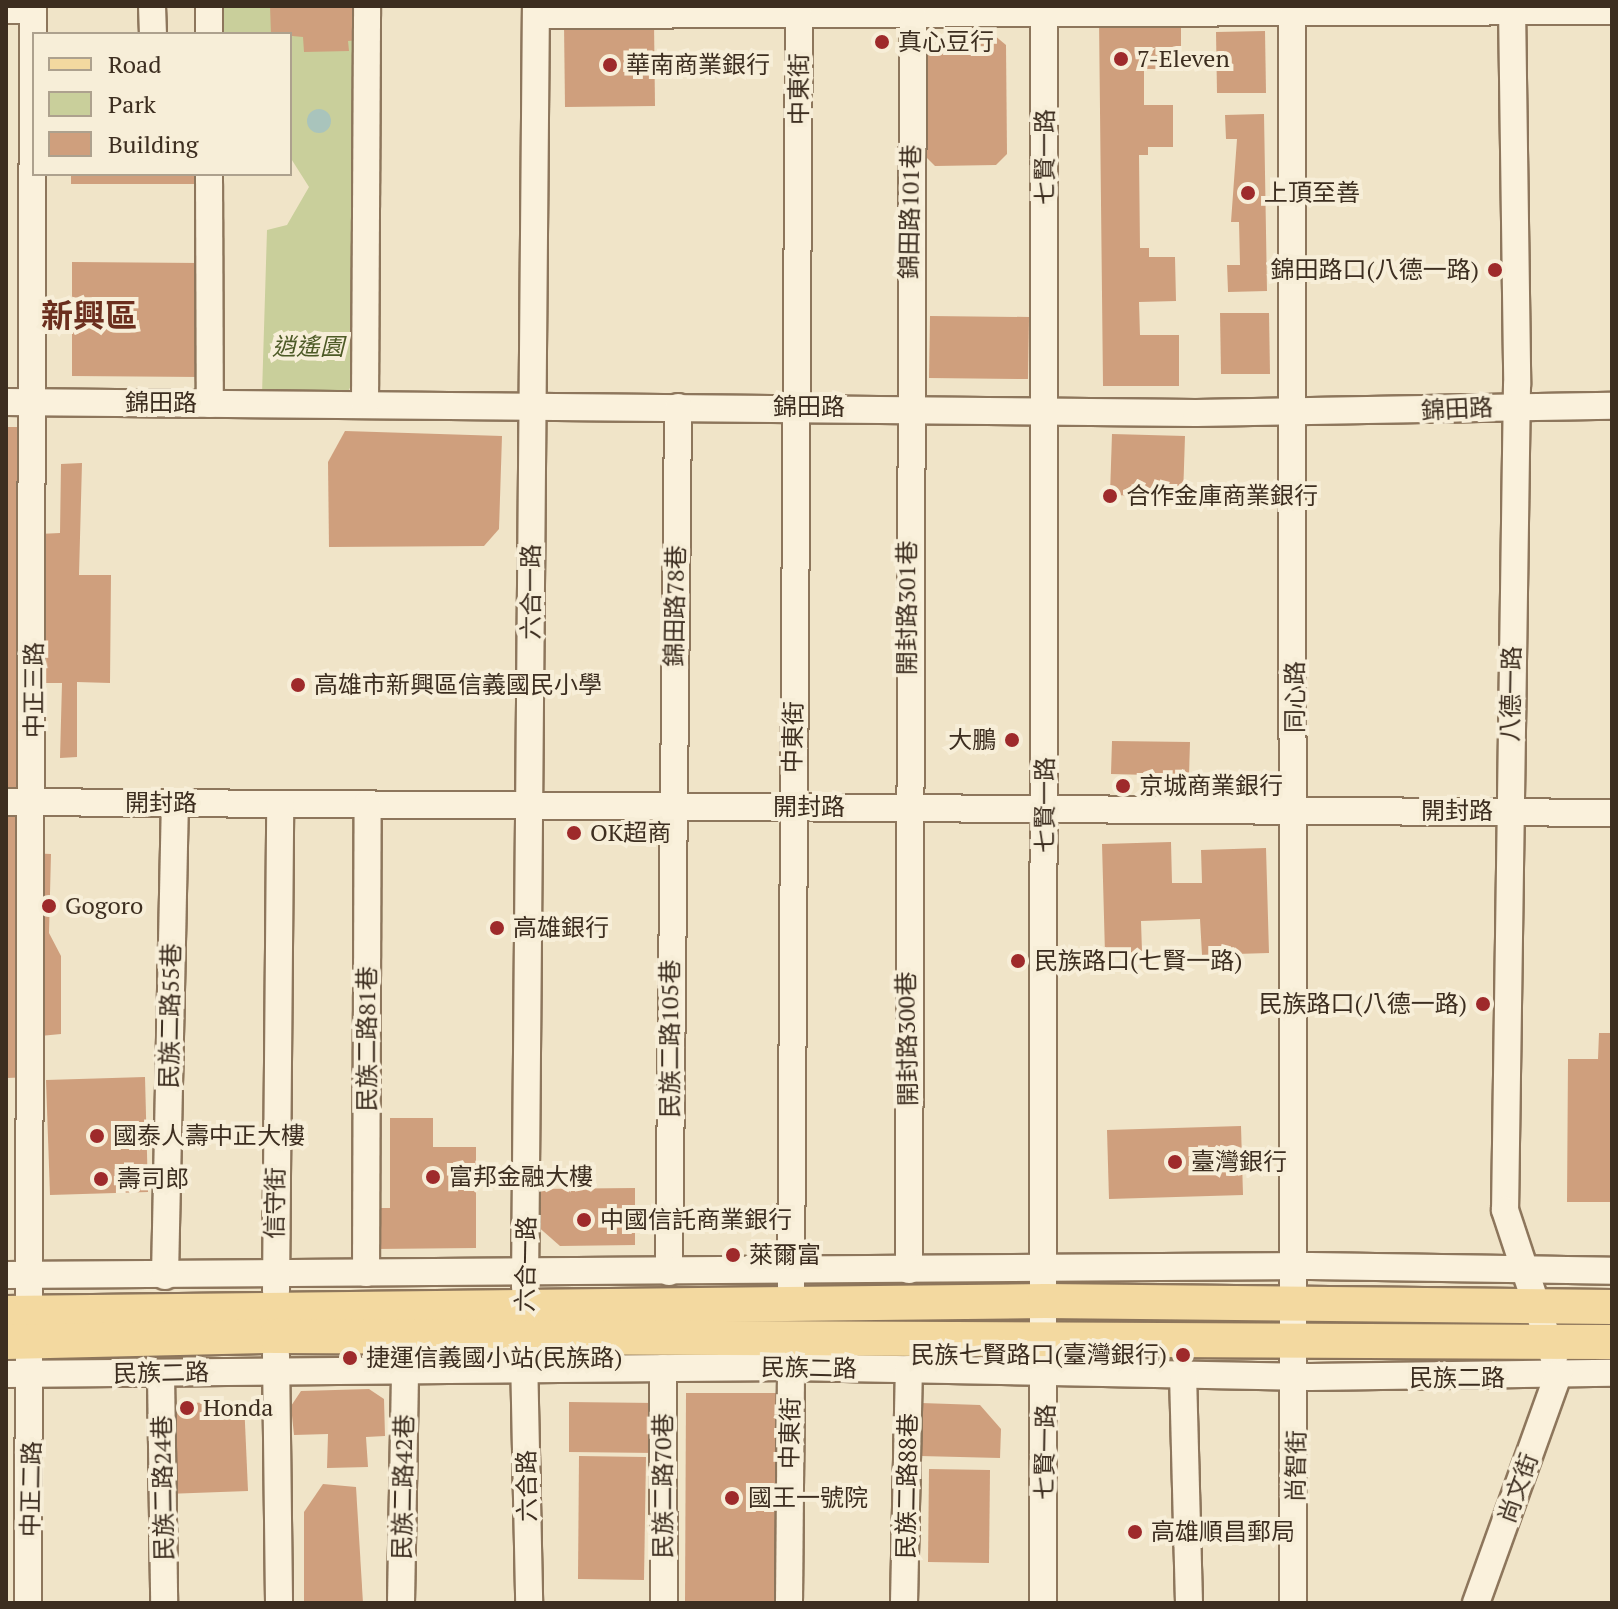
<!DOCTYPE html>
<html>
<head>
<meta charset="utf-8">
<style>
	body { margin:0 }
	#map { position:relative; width:1618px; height:1609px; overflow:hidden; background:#f0e4c8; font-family:"PT Serif","Noto Sans TC",serif }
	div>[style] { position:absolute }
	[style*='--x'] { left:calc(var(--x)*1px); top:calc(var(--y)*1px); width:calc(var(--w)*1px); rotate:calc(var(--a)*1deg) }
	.green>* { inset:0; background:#c9cf9b }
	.water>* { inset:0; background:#a9c4bc }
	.round { border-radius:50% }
	.building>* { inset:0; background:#cf9f7d }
	.roads { filter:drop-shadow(2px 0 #8d765c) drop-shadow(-2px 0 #8d765c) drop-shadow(0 2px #8d765c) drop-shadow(0 -2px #8d765c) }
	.minor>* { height:26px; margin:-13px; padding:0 13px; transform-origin:13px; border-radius:13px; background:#faf1dc }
	.major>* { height:34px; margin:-17px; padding:0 17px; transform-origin:17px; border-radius:17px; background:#f3d9a0 }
	.dots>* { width:22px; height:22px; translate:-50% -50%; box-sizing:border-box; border:4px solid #f7eed8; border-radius:50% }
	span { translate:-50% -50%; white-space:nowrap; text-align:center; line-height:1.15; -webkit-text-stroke:8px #f7eed8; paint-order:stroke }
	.poi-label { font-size:24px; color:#3d2e20 }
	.left { translate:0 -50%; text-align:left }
	.right { translate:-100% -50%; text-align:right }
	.street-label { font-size:24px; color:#3d2e20 }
	.park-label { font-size:24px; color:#4d5a26; font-style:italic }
	.district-label { font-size:32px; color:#6b2e1e; font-weight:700 }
	.frame { position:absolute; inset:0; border:8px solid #3d2e20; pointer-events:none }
	.legend { position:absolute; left:32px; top:32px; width:260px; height:144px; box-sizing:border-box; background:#f7eed8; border:2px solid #ada18e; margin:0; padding:10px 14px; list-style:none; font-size:24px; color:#3d2e20 }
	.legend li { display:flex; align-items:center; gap:16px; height:40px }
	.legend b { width:40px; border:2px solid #ada18e }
</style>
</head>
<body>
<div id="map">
	<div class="green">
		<div style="clip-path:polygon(220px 6px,358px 6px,354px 379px,347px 394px,262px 394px,267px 230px,287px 225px,309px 187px,290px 157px,290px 34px,219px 34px)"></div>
	</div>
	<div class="water">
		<div class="round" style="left:307px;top:109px;width:24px;height:24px"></div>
	</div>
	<div class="building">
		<div style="clip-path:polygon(270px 6px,358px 6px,359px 40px,348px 41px,349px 51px,304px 52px,303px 37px,271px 34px)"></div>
		<div style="clip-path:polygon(1099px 19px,1181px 21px,1181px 69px,1144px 69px,1144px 105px,1173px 105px,1173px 147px,1148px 147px,1148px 155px,1139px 155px,1140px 248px,1149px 248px,1149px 257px,1175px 257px,1176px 301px,1139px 302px,1140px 335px,1179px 335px,1179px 386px,1103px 386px)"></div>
		<div style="clip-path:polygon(654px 22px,655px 106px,565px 107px,564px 24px)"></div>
		<div style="clip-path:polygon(1265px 31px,1266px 93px,1217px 93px,1216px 32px)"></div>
		<div style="clip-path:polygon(994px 35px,1006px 45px,1007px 154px,996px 165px,935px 166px,925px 156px,925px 49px,933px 37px)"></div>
		<div style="clip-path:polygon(1264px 114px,1267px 291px,1228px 292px,1227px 265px,1240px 265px,1239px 222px,1231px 222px,1237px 139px,1226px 139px,1225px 115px)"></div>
		<div style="clip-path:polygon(71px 174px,201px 174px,201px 184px,71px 184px)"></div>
		<div style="clip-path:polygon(72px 262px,201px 263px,200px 377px,72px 376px)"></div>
		<div style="clip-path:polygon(1220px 313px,1269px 313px,1270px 374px,1221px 374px)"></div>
		<div style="clip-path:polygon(930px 316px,1029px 317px,1028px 379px,929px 378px)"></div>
		<div style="clip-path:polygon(6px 427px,40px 427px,39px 534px,60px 533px,61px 464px,82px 463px,79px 575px,111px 575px,110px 683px,77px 682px,77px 757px,60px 758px,62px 683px,28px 683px,27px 853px,51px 854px,49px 933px,61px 956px,61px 1034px,40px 1036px,36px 1077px,6px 1078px)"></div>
		<div style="clip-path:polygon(345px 431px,502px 436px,499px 529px,484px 546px,329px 547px,328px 462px)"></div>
		<div style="clip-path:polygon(1112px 434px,1185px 436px,1183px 497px,1110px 495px)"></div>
		<div style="clip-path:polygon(1112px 741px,1190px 742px,1189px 776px,1111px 774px)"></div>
		<div style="clip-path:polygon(1171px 842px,1172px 883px,1202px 883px,1201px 850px,1266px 848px,1269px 953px,1202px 955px,1200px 919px,1141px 921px,1142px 952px,1105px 954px,1102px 844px)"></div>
		<div style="clip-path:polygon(1599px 1033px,1612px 1033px,1612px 1202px,1567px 1202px,1568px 1059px,1598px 1059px)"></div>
		<div style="clip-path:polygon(145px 1077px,148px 1192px,50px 1195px,46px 1080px)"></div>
		<div style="clip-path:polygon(390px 1118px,433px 1118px,433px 1147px,476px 1147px,476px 1248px,376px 1249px,375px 1208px,390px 1208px)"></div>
		<div style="clip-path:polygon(1241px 1126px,1243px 1195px,1109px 1199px,1107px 1130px)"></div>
		<div style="clip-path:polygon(635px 1188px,635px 1245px,560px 1246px,535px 1224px,534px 1189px)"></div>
		<div style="clip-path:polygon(369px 1389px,384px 1399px,385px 1436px,366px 1437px,368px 1467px,327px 1468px,328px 1434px,294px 1435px,291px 1406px,301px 1391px)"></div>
		<div style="clip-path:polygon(686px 1393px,779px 1393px,779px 1603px,685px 1603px)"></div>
		<div style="clip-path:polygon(244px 1401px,248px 1491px,166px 1494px,162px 1404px)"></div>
		<div style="clip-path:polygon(569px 1402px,656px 1403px,656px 1453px,569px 1452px)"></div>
		<div style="clip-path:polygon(921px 1403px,980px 1405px,1001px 1429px,1000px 1458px,920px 1456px)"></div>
		<div style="clip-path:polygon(579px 1456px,646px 1457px,644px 1580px,578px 1579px)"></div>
		<div style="clip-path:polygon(929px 1469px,990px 1470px,989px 1563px,928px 1562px)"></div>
		<div style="clip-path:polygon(323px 1484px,356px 1487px,363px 1603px,304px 1603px,304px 1512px)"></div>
	</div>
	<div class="roads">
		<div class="minor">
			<div style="--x:152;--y:6;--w:28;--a:88"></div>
			<div style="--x:209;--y:6;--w:28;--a:90"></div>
			<div style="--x:1512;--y:6;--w:379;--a:89.2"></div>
			<div style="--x:1517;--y:385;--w:825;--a:90.83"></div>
			<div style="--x:1505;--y:1210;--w:156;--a:71.7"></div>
			<div style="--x:6;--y:10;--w:27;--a:0"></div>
			<div style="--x:536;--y:15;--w:1076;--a:-0.21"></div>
			<div style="--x:1292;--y:17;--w:1586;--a:89.96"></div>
			<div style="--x:209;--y:174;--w:230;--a:89.8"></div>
			<div style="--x:6;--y:402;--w:1190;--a:0.53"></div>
			<div style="--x:1196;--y:413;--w:416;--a:-1"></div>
			<div style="--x:365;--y:405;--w:399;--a:-89.7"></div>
			<div style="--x:6;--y:802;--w:1606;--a:0.39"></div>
			<div style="--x:909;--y:1270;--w:1254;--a:-89.82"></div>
			<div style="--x:669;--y:1272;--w:865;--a:-89.4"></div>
			<div style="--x:366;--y:1273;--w:469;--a:-89.8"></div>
			<div style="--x:6;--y:1275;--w:1304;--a:-0.4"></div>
			<div style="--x:1310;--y:1266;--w:302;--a:0.9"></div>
			<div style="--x:165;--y:1276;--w:473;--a:-88.8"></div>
			<div style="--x:525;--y:1287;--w:1281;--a:-89.51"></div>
			<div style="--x:791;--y:1287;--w:1271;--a:-89.64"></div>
			<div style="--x:276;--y:1291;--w:487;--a:-89.5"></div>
			<div style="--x:276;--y:1355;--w:248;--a:89.3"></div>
			<div style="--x:524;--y:1355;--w:248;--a:88.8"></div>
			<div style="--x:663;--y:1368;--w:235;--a:89.8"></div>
			<div style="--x:6;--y:1374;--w:785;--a:-0.51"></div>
			<div style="--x:791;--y:1367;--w:519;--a:1.1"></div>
			<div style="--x:1310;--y:1377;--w:302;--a:-0.8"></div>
			<div style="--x:161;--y:1374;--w:229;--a:89.2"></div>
			<div style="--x:1183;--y:1374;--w:229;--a:88.5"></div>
			<div style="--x:28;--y:1603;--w:1597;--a:-89.82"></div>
			<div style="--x:401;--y:1603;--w:232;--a:-89"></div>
			<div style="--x:789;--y:1603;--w:252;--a:-89.5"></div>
			<div style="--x:904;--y:1603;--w:234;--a:-88.8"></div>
			<div style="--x:1043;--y:1603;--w:1597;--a:-89.96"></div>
			<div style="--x:1476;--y:1603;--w:245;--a:-70.2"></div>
		</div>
		<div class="major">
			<div style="--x:6;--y:1313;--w:1039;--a:-0.66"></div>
			<div style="--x:1045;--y:1301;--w:567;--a:0.61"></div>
			<div style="--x:6;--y:1342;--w:270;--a:-1.3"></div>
			<div style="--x:276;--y:1336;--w:1336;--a:0.26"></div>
		</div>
	</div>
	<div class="dots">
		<div style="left:882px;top:42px;background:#9e2a2b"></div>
		<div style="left:1121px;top:59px;background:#9e2a2b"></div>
		<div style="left:610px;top:65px;background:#9e2a2b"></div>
		<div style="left:1248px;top:193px;background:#9e2a2b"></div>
		<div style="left:1495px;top:270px;background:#9e2a2b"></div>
		<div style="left:1110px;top:496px;background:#9e2a2b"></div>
		<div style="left:298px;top:685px;background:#9e2a2b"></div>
		<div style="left:1012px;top:740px;background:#9e2a2b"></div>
		<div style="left:1123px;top:786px;background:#9e2a2b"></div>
		<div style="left:574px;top:833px;background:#9e2a2b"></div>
		<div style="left:49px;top:906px;background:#9e2a2b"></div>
		<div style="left:497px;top:928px;background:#9e2a2b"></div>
		<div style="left:1018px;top:961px;background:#9e2a2b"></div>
		<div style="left:1483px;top:1004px;background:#9e2a2b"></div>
		<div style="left:97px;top:1136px;background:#9e2a2b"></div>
		<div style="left:1175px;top:1162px;background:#9e2a2b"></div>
		<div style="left:433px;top:1177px;background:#9e2a2b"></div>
		<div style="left:101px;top:1179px;background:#9e2a2b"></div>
		<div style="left:584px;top:1220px;background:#9e2a2b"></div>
		<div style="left:733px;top:1255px;background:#9e2a2b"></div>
		<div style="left:1183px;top:1355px;background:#9e2a2b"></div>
		<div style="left:350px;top:1358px;background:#9e2a2b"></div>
		<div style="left:187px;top:1408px;background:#9e2a2b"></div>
		<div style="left:732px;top:1498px;background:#9e2a2b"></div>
		<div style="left:1135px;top:1532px;background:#9e2a2b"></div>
	</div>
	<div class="poi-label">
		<span class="left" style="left:898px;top:42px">真心豆行</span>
		<span class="left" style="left:1137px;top:59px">7-Eleven</span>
		<span class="left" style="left:626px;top:65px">華南商業銀行</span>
		<span class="left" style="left:1264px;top:193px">上頂至善</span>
		<span class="right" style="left:1479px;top:270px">錦田路口(八德一路)</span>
		<span class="left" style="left:1126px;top:496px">合作金庫商業銀行</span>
		<span class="left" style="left:314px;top:685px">高雄市新興區信義國民小學</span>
		<span class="right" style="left:996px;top:740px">大鵬</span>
		<span class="left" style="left:1139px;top:786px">京城商業銀行</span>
		<span class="left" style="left:590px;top:833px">OK超商</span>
		<span class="left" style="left:65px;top:906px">Gogoro</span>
		<span class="left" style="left:513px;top:928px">高雄銀行</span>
		<span class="left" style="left:1034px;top:961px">民族路口(七賢一路)</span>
		<span class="right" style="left:1467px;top:1004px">民族路口(八德一路)</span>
		<span class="left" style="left:113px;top:1136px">國泰人壽中正大樓</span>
		<span class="left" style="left:1191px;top:1162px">臺灣銀行</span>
		<span class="left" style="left:449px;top:1177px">富邦金融大樓</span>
		<span class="left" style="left:117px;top:1179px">壽司郎</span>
		<span class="left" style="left:600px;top:1220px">中國信託商業銀行</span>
		<span class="left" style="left:749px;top:1255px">萊爾富</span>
		<span class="right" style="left:1167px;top:1355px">民族七賢路口(臺灣銀行)</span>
		<span class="left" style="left:366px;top:1358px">捷運信義國小站(民族路)</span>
		<span class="left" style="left:203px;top:1408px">Honda</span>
		<span class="left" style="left:748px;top:1498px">國王一號院</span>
		<span class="left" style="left:1151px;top:1532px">高雄順昌郵局</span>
	</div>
	<div class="street-label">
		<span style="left:799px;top:89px;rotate:-90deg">中東街</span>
		<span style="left:1045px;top:157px;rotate:-90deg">七賢一路</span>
		<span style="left:910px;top:212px;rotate:-89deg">錦田路101巷</span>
		<span style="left:161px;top:403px">錦田路</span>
		<span style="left:809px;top:407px">錦田路</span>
		<span style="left:1457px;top:409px;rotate:-3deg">錦田路</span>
		<span style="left:531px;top:592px;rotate:-90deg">六合一路</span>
		<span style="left:675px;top:606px;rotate:-89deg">錦田路78巷</span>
		<span style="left:907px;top:608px;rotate:-90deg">開封路301巷</span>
		<span style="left:34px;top:690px;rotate:-90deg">中正三路</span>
		<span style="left:1511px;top:694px;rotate:-89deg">八德一路</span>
		<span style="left:1295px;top:697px;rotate:-90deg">同心路</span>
		<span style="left:793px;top:737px;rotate:-89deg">中東街</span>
		<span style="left:161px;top:803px">開封路</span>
		<span style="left:1045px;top:805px;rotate:-90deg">七賢一路</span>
		<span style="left:809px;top:807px">開封路</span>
		<span style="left:1457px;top:811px">開封路</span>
		<span style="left:170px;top:1016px;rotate:-89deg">民族二路55巷</span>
		<span style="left:367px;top:1039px;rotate:-90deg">民族二路81巷</span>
		<span style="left:670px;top:1039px;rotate:-90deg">民族二路105巷</span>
		<span style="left:907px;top:1039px;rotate:-91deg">開封路300巷</span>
		<span style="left:275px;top:1203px;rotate:-89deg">信守街</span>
		<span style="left:526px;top:1264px;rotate:-89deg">六合一路</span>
		<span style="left:809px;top:1368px;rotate:1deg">民族二路</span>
		<span style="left:161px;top:1373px;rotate:-1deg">民族二路</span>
		<span style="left:1457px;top:1378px">民族二路</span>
		<span style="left:790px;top:1433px;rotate:-89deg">中東街</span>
		<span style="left:1045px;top:1452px;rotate:-89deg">七賢一路</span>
		<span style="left:1296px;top:1466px;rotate:-89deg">尚智街</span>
		<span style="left:527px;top:1486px;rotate:-91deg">六合路</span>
		<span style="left:663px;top:1486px;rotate:-90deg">民族二路70巷</span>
		<span style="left:907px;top:1486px;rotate:-89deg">民族二路88巷</span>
		<span style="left:403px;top:1487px;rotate:-89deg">民族二路42巷</span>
		<span style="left:163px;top:1488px;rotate:-91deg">民族二路24巷</span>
		<span style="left:1518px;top:1488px;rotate:-70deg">尚文街</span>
		<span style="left:31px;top:1489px;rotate:-89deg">中正二路</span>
	</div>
	<div class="park-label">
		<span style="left:308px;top:347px">逍遙園</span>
	</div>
	<div class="district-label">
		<span style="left:89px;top:315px">新興區</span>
	</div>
	<div class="frame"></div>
	<ul class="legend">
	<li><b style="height:10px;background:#f3d9a0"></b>Road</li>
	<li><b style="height:22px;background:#c9cf9b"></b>Park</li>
	<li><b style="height:22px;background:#cf9f7d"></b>Building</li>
	</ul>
</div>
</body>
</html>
